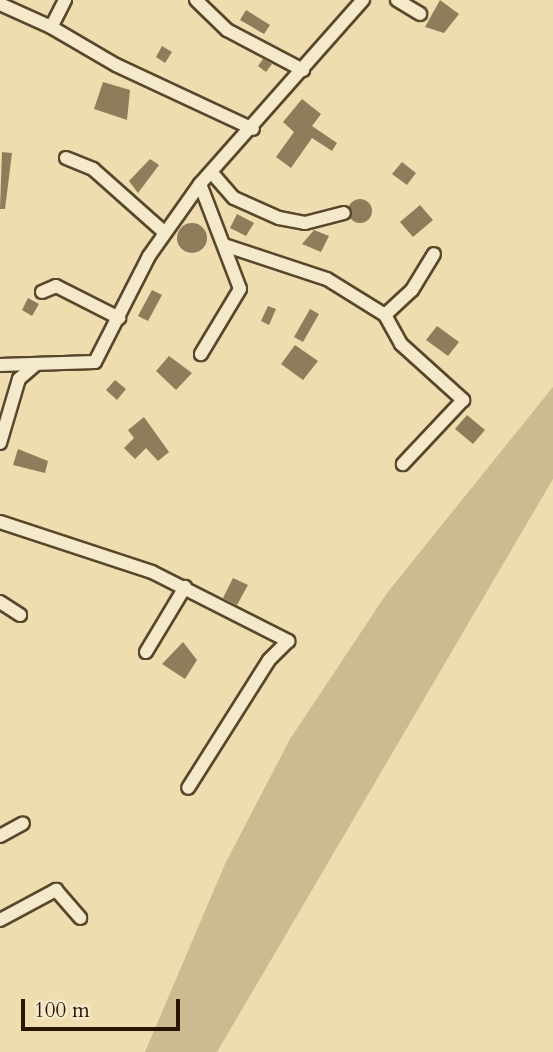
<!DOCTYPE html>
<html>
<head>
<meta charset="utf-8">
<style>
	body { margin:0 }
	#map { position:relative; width:553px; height:1052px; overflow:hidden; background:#eeddaf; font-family:Cardo,serif }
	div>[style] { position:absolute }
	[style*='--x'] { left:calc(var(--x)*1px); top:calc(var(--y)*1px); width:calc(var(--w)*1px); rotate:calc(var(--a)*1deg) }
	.green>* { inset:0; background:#ccbb91 }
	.building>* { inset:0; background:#8e7d5b }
	.round { border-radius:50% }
	.roads { filter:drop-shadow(2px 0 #59472c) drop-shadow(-2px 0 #59472c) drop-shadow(0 2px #59472c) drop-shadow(0 -2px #59472c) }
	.street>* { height:12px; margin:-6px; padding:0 6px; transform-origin:6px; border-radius:6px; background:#f4e9cb }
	span { translate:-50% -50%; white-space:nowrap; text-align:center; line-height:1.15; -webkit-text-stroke:6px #f4e9cb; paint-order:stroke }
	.scale { position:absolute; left:21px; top:999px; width:159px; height:32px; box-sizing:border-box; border:4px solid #271500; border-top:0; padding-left:9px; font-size:21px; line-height:24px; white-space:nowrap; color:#271500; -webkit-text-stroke:5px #f4e9cb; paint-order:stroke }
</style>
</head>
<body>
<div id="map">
	<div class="green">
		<div style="clip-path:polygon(553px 387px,553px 479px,217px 1052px,145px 1052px,225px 864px,290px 739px,387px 593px)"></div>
	</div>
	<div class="building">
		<div style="clip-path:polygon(440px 0,459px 14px,444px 33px,425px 27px)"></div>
		<div style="clip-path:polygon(246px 10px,270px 25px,264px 34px,240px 20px)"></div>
		<div style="clip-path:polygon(162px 46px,172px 52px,165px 63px,156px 57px)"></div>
		<div style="clip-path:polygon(263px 59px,272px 64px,266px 72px,258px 66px)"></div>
		<div style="clip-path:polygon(103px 82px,130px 90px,127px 120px,94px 109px)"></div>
		<div style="clip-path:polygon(302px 99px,321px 114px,312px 126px,337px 143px,332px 151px,312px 138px,291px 168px,276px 157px,294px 132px,283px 122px)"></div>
		<div style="clip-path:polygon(2px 152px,12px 153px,5px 209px,0 209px)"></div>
		<div style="clip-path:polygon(150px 159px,159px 165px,138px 193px,129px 181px)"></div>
		<div style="clip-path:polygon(402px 162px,416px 173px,407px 185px,392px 174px)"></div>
		<div class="round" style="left:348px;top:199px;width:24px;height:24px"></div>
		<div style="clip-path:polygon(420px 205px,433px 220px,413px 237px,400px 222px)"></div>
		<div style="clip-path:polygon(237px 214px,254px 223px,246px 236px,230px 228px)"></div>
		<div class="round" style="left:177px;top:223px;width:30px;height:30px"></div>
		<div style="clip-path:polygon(314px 230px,329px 236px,321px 252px,302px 244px)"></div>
		<div style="clip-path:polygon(152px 290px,162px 295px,148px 321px,138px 316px)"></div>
		<div style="clip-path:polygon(28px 298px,39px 304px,32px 316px,22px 310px)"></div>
		<div style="clip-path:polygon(268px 306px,276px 309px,269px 325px,261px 321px)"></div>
		<div style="clip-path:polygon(310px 309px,319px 314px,303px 342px,294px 337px)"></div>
		<div style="clip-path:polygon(437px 326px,459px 342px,448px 356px,426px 340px)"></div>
		<div style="clip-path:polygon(295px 345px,318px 361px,303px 380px,281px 364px)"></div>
		<div style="clip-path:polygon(169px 356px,192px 373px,176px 390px,156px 371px)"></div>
		<div style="clip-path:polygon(115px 380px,126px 389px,117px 400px,106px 390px)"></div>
		<div style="clip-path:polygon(467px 415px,485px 430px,473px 444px,455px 429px)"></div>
		<div style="clip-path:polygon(144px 417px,169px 452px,158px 461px,146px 448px,135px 459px,124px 448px,134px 438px,128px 430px)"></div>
		<div style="clip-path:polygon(18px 449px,48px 461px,45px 473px,13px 465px)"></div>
		<div style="clip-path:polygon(233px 578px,248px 585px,237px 605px,223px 598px)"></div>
		<div style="clip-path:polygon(183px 642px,197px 660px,185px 679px,162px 664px)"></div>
	</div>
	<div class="roads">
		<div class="street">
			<div style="--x:65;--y:0;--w:30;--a:117"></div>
			<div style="--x:51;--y:27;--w:75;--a:30.3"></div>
			<div style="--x:116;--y:65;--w:151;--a:25"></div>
			<div style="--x:196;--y:0;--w:43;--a:44.1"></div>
			<div style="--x:227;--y:30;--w:86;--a:27.8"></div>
			<div style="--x:397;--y:0;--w:27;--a:31"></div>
			<div style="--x:0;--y:4;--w:56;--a:24.3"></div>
			<div style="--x:66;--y:158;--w:29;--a:22"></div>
			<div style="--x:93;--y:169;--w:96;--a:41.6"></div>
			<div style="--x:212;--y:173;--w:33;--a:49"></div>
			<div style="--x:234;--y:198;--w:49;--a:24"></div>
			<div style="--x:279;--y:218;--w:26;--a:11"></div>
			<div style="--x:305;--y:223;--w:40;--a:-14.4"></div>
			<div style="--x:200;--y:184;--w:112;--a:69.1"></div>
			<div style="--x:240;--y:289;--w:76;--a:121"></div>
			<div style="--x:227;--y:246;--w:105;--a:18.3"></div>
			<div style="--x:327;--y:279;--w:68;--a:31.8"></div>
			<div style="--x:385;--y:315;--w:37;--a:-43"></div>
			<div style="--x:412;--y:290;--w:42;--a:-58.6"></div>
			<div style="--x:42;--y:292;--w:15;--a:-23"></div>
			<div style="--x:56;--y:286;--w:71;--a:26.9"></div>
			<div style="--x:385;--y:315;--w:33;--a:61"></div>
			<div style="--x:401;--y:344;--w:84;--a:42.1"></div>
			<div style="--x:463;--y:400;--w:88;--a:133.2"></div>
			<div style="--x:0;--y:365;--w:95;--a:-1.8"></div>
			<div style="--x:95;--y:362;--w:119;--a:-63"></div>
			<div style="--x:149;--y:256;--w:88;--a:-54.7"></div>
			<div style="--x:200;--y:184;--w:246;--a:-48.5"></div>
			<div style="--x:0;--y:443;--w:67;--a:-73.5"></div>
			<div style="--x:19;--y:379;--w:23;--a:-41"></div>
			<div style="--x:0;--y:522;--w:160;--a:18.2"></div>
			<div style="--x:152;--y:572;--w:153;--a:26.9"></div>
			<div style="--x:288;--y:641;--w:27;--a:135"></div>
			<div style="--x:269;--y:660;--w:151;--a:122.3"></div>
			<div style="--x:0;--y:602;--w:24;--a:33"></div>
			<div style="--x:146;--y:652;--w:76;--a:-59"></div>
			<div style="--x:0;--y:836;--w:26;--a:-29"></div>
			<div style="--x:0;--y:920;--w:64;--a:-28.2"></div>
			<div style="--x:56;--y:890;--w:37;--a:49"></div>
		</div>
	</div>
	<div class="scale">100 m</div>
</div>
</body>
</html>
